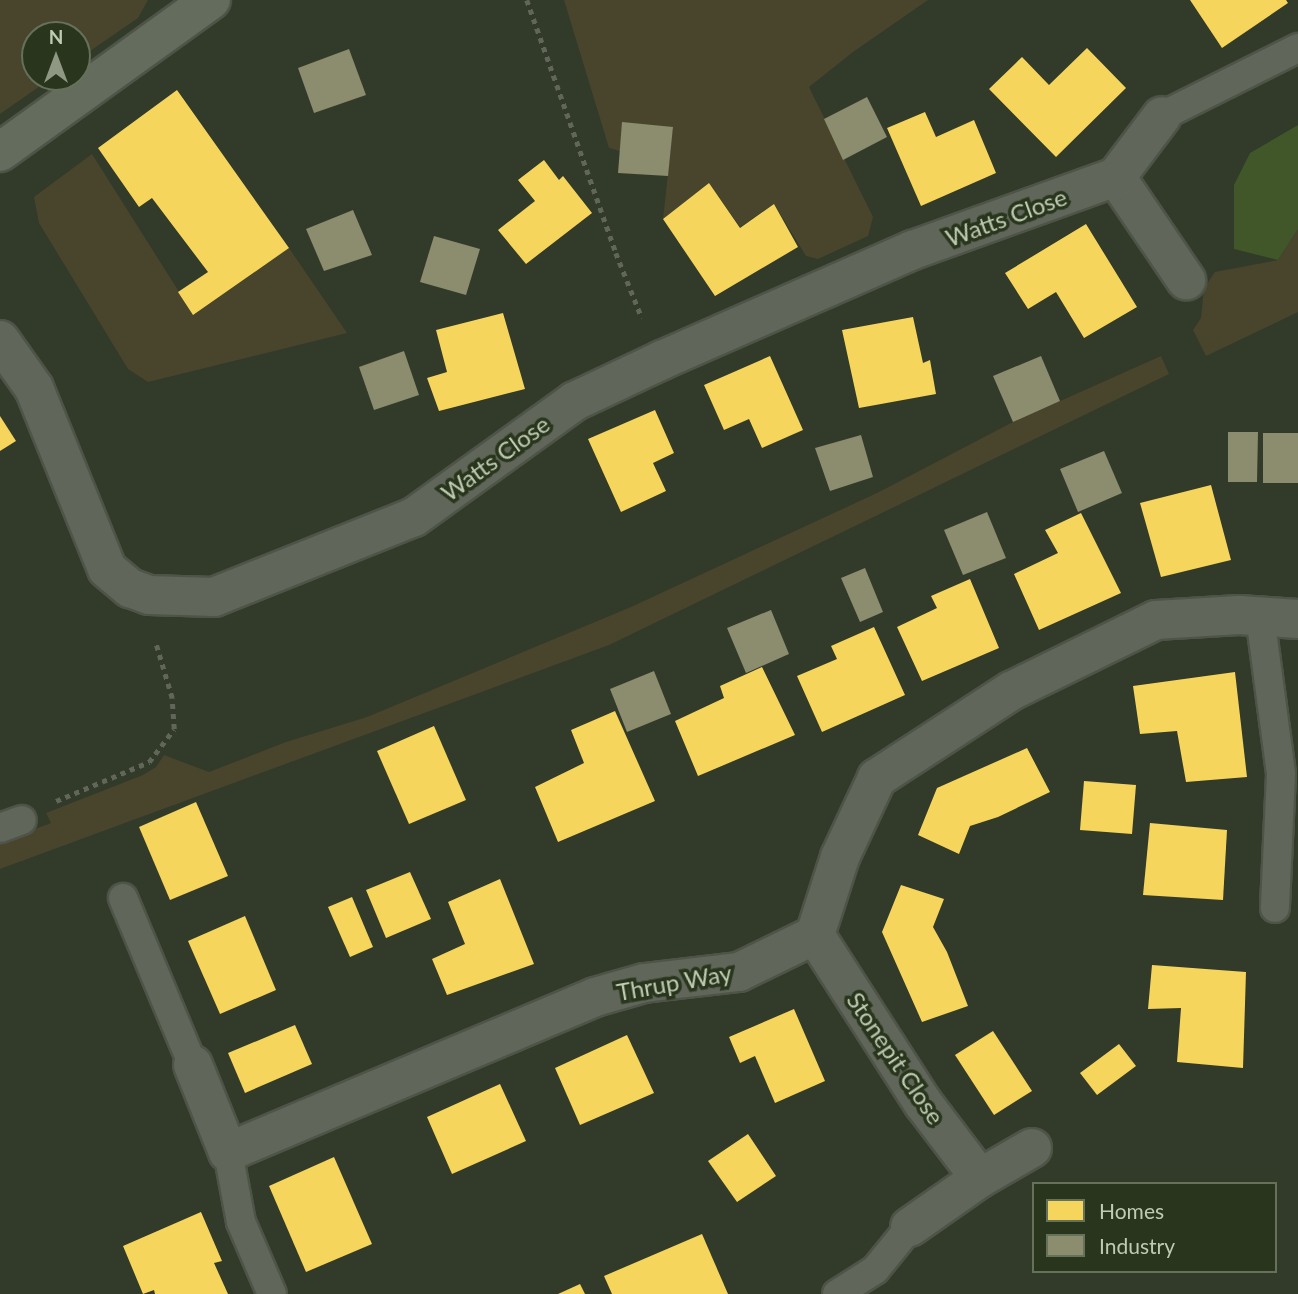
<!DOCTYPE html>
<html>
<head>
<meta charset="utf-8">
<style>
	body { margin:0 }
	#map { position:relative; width:1298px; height:1294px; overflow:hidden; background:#323a29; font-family:Lato,sans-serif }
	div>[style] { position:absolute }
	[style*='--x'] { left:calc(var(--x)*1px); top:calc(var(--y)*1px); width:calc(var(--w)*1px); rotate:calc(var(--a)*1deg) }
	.green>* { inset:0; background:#48452c }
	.water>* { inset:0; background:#415629 }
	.homes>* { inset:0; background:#f6d55c }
	.industry>* { inset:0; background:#8c8c6e }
	.path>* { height:4.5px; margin-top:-2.25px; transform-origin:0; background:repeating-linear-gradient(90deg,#616659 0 5px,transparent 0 10px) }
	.roads { filter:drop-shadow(2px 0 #4e5448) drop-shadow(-2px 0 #4e5448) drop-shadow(0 2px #4e5448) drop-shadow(0 -2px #4e5448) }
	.lane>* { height:28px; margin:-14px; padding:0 14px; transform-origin:14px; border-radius:14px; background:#60675a }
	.street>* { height:38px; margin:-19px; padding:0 19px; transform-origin:19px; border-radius:19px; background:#60675a }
	.secondary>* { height:38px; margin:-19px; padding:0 19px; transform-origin:19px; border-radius:19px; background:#646c5e }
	span { translate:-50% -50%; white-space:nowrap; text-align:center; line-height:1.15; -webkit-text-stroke:7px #29351c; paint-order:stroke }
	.street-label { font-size:24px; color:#bfcbb3 }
	.legend { position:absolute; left:1032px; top:1182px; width:245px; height:91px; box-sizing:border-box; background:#29351c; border:2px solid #657158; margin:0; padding:9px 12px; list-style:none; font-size:21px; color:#bfcbb3 }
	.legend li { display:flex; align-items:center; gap:14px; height:35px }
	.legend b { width:35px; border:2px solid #657158 }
	.north { position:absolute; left:21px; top:21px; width:70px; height:70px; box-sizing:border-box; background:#29351c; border:2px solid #657158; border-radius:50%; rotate:0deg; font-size:19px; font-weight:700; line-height:28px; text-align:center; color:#bfcbb3 }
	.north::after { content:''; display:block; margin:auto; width:24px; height:32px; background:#8e9883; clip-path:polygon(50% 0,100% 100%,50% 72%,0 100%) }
</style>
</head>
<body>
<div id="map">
	<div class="green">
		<div style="clip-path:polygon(0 0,148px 0,138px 18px,77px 60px,77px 35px,35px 35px,35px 77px,53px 77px,0 114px)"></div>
		<div style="clip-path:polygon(564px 0,928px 0,853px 52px,809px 87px,873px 217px,868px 236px,818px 259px,806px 256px,774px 204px,740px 227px,709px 183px,663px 219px,673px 128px,620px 151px,609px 148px)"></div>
		<div style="clip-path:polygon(92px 154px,193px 314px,289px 248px,347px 333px,148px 382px,128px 369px,39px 223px,34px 197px)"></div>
		<div style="clip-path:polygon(1298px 229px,1298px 312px,1206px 356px,1193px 330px,1201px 318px,1204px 288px,1215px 272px,1278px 260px)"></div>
		<div style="clip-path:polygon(1161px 356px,1169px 374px,609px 645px,0 869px,0 842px,51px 823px,46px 813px,143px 775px,156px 767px,164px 755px,209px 772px,286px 742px,367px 717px,631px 607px,877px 493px,1013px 422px)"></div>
	</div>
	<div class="water">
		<div style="clip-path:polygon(1298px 125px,1298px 229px,1278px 260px,1234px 249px,1234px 185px,1250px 153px)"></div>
	</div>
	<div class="homes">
		<div style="clip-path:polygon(1190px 0,1286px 0,1288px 3px,1222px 48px)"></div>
		<div style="clip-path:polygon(1087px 48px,1126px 88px,1056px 157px,989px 89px,1022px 57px,1049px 85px)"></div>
		<div style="clip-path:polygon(177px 90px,289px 248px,193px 315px,178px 292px,208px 272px,152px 198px,139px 207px,98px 148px)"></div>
		<div style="clip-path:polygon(925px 112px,936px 137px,974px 120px,996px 173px,921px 206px,887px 128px)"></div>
		<div style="clip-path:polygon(544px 160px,559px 180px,563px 176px,592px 213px,526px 264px,498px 230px,535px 201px,518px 180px)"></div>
		<div style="clip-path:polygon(709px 183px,740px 228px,774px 204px,798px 247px,715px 296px,663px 219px)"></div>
		<div style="clip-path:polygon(1086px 224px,1137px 307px,1084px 338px,1056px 292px,1028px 309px,1005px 273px)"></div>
		<div style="clip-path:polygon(503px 313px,525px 389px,439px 411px,427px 378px,447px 372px,436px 330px)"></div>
		<div style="clip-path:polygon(913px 317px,923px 363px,930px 360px,936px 394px,859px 408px,842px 330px)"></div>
		<div style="clip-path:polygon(770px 356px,803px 430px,762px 448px,749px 419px,724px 430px,704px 385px)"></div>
		<div style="clip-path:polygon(655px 410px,674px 453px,653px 463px,666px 491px,621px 512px,588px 439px)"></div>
		<div style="clip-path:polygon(0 416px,16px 441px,0 451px)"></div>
		<div style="clip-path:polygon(1211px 485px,1231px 560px,1161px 577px,1140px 503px)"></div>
		<div style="clip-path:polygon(1081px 513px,1121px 593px,1039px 630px,1014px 574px,1058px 553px,1045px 530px)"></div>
		<div style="clip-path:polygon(970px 579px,999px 648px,922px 681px,897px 627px,937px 608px,931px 596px)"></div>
		<div style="clip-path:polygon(874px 627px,905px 695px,822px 732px,797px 676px,837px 659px,831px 646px)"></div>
		<div style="clip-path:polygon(762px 667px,795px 735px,698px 776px,675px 721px,724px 698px,720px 686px)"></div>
		<div style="clip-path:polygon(1235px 672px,1247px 777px,1186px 782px,1177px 731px,1140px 734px,1133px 686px)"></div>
		<div style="clip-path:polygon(615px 711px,655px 801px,558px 842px,535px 787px,584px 763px,571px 730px)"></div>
		<div style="clip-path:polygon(434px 726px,466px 800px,409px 824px,377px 751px)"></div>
		<div style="clip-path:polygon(1027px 748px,1050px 792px,998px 817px,970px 826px,959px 854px,918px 835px,937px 788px)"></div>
		<div style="clip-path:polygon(1084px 781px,1136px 785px,1132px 834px,1080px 830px)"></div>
		<div style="clip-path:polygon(196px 802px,228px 876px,170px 900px,139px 827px)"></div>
		<div style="clip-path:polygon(1150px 823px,1227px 830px,1223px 900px,1143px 895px)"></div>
		<div style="clip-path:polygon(410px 872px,431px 919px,386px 938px,366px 890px)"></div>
		<div style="clip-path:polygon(500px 879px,534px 964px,447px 995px,432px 959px,465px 944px,448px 902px)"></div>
		<div style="clip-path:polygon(901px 885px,944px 899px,933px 927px,947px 952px,968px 1006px,922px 1022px,882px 932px)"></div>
		<div style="clip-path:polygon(352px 897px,373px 947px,350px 957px,328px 907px)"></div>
		<div style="clip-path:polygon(245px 916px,276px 990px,220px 1014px,188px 941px)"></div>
		<div style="clip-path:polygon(1152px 965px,1246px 972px,1243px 1068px,1177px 1062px,1181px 1008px,1148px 1009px)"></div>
		<div style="clip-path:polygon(794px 1009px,825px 1081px,775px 1103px,755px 1056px,740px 1063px,729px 1037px)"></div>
		<div style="clip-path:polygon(295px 1025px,312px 1064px,245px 1093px,228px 1053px)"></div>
		<div style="clip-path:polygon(993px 1031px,1032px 1091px,994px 1115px,955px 1055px)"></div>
		<div style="clip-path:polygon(627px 1035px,654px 1093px,580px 1125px,555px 1068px)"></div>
		<div style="clip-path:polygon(1119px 1044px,1136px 1066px,1097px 1095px,1080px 1073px)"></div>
		<div style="clip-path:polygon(500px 1084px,526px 1141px,452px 1174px,427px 1117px)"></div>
		<div style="clip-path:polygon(748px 1134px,776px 1176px,737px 1202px,708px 1161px)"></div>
		<div style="clip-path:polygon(334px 1157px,372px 1244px,306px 1272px,269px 1186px)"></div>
		<div style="clip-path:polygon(201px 1212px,222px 1261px,214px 1263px,228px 1294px,155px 1294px,154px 1290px,143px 1294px,123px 1246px)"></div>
		<div style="clip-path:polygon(702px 1234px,728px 1294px,612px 1294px,604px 1276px)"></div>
		<div style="clip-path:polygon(580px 1284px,585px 1294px,558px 1294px)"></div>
	</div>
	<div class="industry">
		<div style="clip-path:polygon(349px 49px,366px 95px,314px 113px,298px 68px)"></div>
		<div style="clip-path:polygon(867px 97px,887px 137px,843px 160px,824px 119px)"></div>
		<div style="clip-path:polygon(622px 122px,673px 127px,668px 176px,618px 173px)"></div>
		<div style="clip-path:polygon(353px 210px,372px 255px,324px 271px,306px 229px)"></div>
		<div style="clip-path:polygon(434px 236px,480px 249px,466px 295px,420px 282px)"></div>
		<div style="clip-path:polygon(404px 351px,419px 395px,374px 410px,359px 367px)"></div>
		<div style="clip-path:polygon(1041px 356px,1060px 401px,1013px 422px,993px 376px)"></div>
		<div style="clip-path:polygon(1228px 432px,1258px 432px,1257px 482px,1228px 482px)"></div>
		<div style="clip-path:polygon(1263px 433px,1298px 433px,1298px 483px,1263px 483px)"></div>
		<div style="clip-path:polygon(861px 435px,873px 477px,830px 491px,815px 448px)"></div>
		<div style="clip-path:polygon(1104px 451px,1122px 493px,1078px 512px,1060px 469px)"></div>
		<div style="clip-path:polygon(987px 512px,1006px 558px,963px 575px,944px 530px)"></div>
		<div style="clip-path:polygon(865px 568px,883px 612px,860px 622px,841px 578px)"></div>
		<div style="clip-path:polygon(771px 610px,789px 654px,746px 673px,727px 628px)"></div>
		<div style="clip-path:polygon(654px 671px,671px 714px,627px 732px,610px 689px)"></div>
	</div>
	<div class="path">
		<div style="--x:527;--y:0;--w:268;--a:70.6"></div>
		<div style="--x:616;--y:253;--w:70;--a:68.2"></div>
		<div style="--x:56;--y:801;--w:101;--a:-22.8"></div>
		<div style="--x:149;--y:762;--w:41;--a:-52.9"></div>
		<div style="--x:174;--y:729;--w:31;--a:-94"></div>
		<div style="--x:172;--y:698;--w:59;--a:-106.6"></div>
	</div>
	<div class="roads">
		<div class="lane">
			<div style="--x:1162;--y:116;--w:152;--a:-26.6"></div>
			<div style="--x:1260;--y:616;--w:159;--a:82.4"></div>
			<div style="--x:1281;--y:774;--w:134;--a:92.6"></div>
			<div style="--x:0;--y:828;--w:23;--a:-20"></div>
			<div style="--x:123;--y:898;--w:181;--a:67.3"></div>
			<div style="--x:228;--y:1152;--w:71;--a:79.5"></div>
			<div style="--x:241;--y:1222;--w:78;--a:66.7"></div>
			<div style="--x:837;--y:1294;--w:45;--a:-32.3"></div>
			<div style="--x:875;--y:1270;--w:55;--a:-50.9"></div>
		</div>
		<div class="street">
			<div style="--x:1116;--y:177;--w:125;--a:55.8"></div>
			<div style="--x:0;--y:340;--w:59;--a:54.7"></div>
			<div style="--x:34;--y:388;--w:195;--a:68"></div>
			<div style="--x:107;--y:569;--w:30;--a:40"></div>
			<div style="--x:130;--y:588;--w:20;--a:20"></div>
			<div style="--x:149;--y:595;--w:65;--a:1.8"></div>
			<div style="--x:214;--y:597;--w:215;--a:-21.8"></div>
			<div style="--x:414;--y:517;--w:198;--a:-35.8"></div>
			<div style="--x:575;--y:401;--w:96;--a:-25.2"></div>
			<div style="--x:662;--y:360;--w:274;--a:-23.7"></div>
			<div style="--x:913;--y:250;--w:216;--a:-19.8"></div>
			<div style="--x:1116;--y:177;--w:76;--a:-53"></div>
			<div style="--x:815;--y:935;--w:200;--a:57.3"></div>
			<div style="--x:923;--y:1103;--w:94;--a:52.8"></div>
			<div style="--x:193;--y:1065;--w:94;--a:68.1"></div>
			<div style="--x:228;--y:1152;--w:398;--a:-22.9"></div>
			<div style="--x:595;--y:997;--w:51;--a:-15.9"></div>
			<div style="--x:644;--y:983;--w:96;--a:-6.6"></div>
			<div style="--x:739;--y:972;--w:85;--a:-26"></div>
			<div style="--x:815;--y:935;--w:82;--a:-72.2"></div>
			<div style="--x:840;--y:857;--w:87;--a:-64.9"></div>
			<div style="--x:877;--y:778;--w:160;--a:-33"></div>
			<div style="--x:1011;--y:691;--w:161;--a:-26.1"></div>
			<div style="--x:1156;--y:620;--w:83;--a:-3.4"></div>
			<div style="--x:1239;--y:615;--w:59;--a:3.9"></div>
			<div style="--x:910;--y:1227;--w:85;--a:-35"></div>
			<div style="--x:980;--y:1178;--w:60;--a:-30"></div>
		</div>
		<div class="secondary">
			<div style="--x:0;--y:152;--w:260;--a:-35.8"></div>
		</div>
	</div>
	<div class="street-label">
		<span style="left:1006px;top:217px;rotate:-20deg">Watts Close</span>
		<span style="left:495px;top:458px;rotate:-36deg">Watts Close</span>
		<span style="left:674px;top:982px;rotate:-10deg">Thrup Way</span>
		<span style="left:896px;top:1058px;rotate:56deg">Stonepit Close</span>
	</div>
	<ul class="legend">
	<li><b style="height:19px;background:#f6d55c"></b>Homes</li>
	<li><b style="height:19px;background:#8c8c6e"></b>Industry</li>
	</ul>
	<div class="north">N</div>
</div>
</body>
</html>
